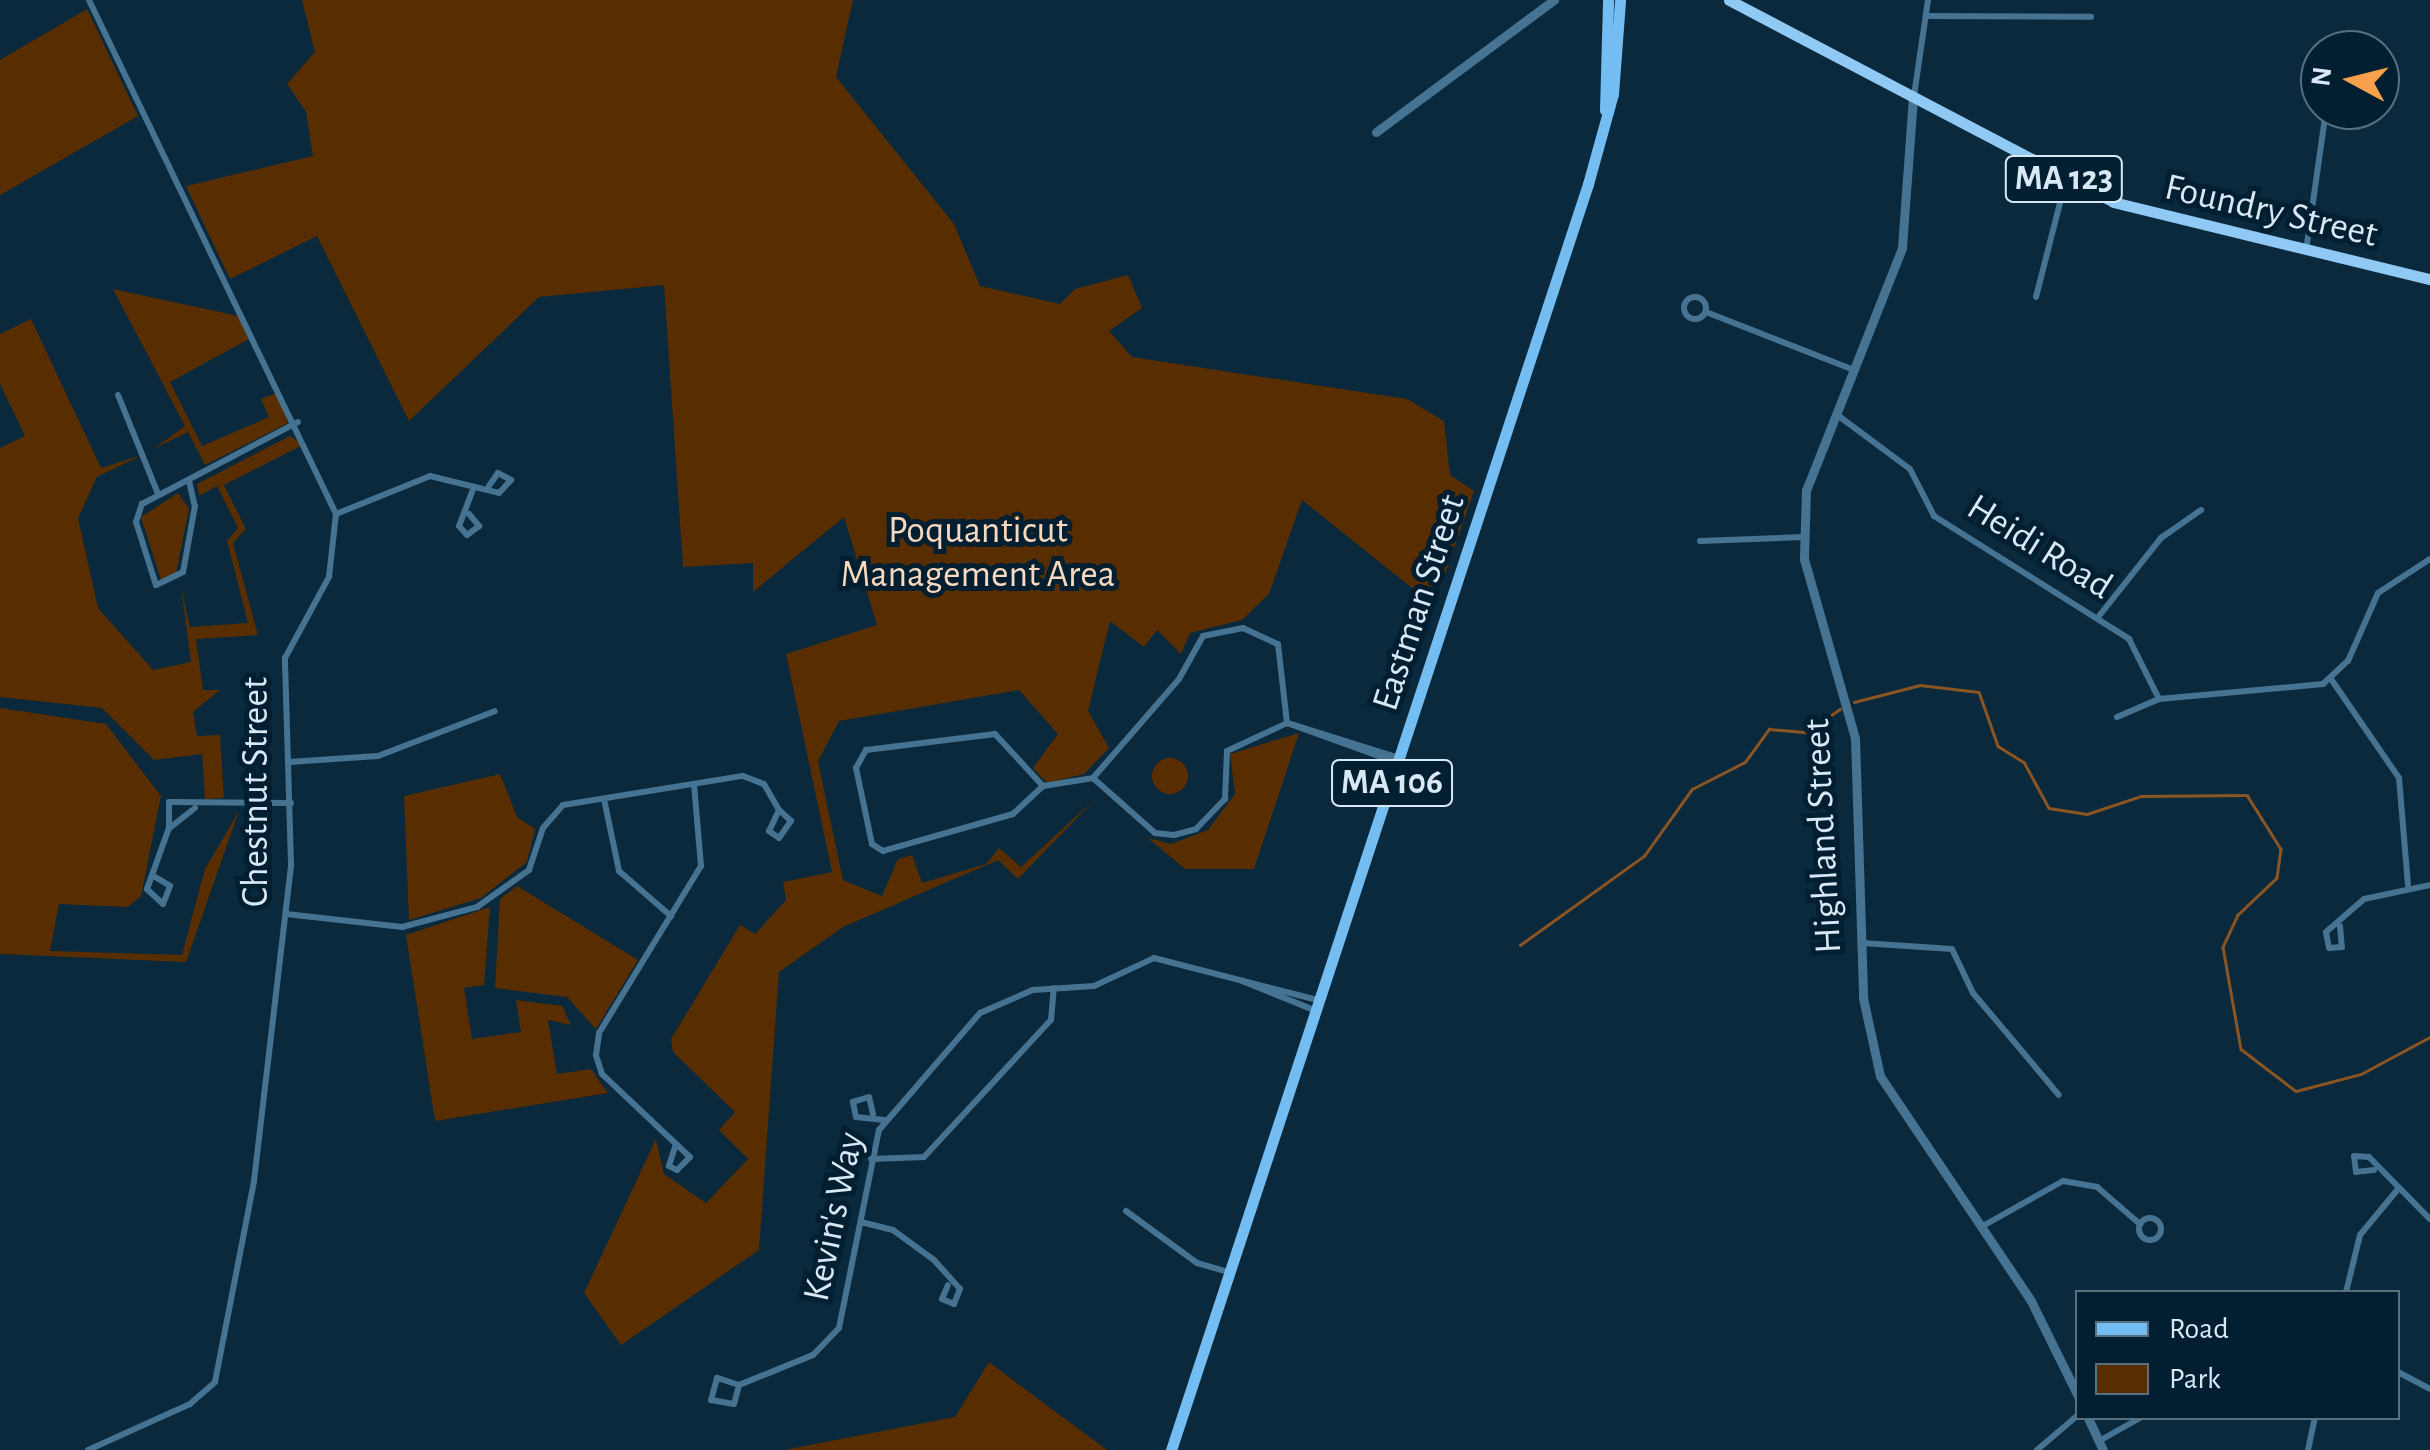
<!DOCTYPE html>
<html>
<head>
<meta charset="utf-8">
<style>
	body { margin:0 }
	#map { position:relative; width:2430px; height:1450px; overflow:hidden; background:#0b293c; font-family:"Alegreya Sans",sans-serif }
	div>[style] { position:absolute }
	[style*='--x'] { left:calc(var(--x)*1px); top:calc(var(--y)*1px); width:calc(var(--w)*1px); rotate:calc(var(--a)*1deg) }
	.green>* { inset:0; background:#582e00 }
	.round { border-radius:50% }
	.stream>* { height:2.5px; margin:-1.25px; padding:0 1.25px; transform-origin:1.25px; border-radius:1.25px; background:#8a5522 }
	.minor>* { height:6px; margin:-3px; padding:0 3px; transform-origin:3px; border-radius:3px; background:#467392 }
	.minor>.ring { margin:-3px; padding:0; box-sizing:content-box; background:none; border:6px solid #467392; border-radius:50% }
	.tertiary>* { height:9px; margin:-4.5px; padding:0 4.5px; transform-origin:4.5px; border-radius:4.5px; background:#467392 }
	.primary>* { height:11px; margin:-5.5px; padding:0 5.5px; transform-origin:5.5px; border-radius:5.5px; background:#73bdf2 }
	.trunk>* { height:11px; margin:-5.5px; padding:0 5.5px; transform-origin:5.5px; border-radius:5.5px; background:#90caf4 }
	span { translate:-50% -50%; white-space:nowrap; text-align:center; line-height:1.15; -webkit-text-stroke:10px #021f32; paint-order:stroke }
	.shield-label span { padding:2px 8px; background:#021f32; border:2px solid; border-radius:8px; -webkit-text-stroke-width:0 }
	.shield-label { font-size:35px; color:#d8e8f5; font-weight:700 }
	.street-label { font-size:38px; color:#d8e8f5 }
	.park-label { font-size:38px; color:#f8d8be }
	.legend { position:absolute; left:2075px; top:1290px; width:325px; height:130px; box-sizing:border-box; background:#021f32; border:2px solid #586f80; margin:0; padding:12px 18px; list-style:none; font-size:30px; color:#d8e8f5 }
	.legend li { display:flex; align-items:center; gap:20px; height:50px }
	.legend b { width:50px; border:2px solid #586f80 }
	.north { position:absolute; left:2300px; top:30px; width:100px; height:100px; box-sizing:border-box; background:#021f32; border:2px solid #586f80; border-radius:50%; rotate:277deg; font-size:28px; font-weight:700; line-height:40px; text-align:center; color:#d8e8f5 }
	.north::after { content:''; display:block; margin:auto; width:35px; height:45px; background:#f9a04c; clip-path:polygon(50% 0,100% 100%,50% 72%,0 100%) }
</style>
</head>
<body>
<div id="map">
	<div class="green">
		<div style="clip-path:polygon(302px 0,853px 0,836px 77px,954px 224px,980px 286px,1060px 304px,1075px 289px,1128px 275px,1142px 308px,1109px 331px,1132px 357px,1407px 399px,1444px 421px,1450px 475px,1474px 491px,1442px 583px,1417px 592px,1302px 500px,1269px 594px,1242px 620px,1190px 633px,1181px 654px,1157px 630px,1144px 647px,1110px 621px,1088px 711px,1109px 748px,1084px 774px,1047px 783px,1033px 768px,1058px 734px,1019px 690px,839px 721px,818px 761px,843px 880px,882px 896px,898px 859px,912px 855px,922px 883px,986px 864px,999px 848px,1021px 867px,1097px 797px,1018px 879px,998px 860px,843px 927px,779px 972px,759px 1250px,621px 1345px,584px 1293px,656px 1139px,664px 1174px,706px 1203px,748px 1159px,719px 1130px,735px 1112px,673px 1052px,671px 1039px,740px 925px,755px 934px,786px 900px,783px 882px,832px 872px,786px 654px,877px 625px,844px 517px,753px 592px,753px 563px,683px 567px,664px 285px,539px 297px,409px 421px,317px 236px,230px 279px,186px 186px,313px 156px,306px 112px,287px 84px,315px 52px)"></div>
		<div style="clip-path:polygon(87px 9px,138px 116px,0 195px,0 60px)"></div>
		<div style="clip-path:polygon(113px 289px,238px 316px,249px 339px,170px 382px,202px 446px,269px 417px,261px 399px,277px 393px,288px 423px,205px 465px,188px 432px,153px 449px,185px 426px)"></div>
		<div style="clip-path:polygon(31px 319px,101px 468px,142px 455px,97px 477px,78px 518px,98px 608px,153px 670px,191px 662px,181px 587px,190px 627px,248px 623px,227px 541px,238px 528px,217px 486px,199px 496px,197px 484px,290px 436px,303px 445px,224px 485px,246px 529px,233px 543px,258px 635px,196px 639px,203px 690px,220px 690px,193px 712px,197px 736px,220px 735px,224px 798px,205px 799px,202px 754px,154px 760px,102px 708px,0 697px,0 448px,25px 436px,0 384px,0 334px)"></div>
		<div style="clip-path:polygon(178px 493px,189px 509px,176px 573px,161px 580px,141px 517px)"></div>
		<div style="clip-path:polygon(0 708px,106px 724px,161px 796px,141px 896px,128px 907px,59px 904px,50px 951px,182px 955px,205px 869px,239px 811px,186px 962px,0 954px)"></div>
		<div style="clip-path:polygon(1299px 733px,1254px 869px,1185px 869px,1148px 838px,1171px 844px,1208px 830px,1235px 794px,1230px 754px)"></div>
		<div class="round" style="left:1152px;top:758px;width:36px;height:36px"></div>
		<div style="clip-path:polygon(500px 774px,517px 817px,535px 829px,527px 862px,481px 898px,409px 920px,404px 796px)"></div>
		<div style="clip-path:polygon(517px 886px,638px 960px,596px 1029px,567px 997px,495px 988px,500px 899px)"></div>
		<div style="clip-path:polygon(490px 907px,484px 985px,464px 988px,472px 1039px,521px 1032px,516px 1000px,562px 1006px,571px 1025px,548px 1020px,557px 1074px,591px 1069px,608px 1093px,435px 1121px,406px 935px)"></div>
		<div style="clip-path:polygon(989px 1362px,1107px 1450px,784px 1450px,955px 1417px)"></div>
	</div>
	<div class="stream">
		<div style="--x:1854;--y:702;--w:68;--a:-14.4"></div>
		<div style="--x:1920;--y:685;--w:59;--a:6.8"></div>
		<div style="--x:1979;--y:692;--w:57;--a:70.6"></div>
		<div style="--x:1998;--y:746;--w:31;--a:32"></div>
		<div style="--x:2024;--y:762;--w:52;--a:61.5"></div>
		<div style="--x:2049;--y:808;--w:38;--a:9"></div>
		<div style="--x:2087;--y:814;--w:57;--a:-18.4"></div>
		<div style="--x:2141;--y:796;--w:106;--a:-0.5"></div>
		<div style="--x:2247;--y:795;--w:64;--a:57.8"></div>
		<div style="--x:2281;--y:849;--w:29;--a:98"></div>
		<div style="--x:2277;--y:878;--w:54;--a:136.5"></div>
		<div style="--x:2238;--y:915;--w:35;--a:115"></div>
		<div style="--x:2223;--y:947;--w:104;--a:80"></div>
		<div style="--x:2241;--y:1049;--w:69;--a:37.4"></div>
		<div style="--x:2296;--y:1091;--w:67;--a:-14.7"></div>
		<div style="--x:2361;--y:1074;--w:78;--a:-28.2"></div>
		<div style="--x:1520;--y:945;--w:153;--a:-35.7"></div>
		<div style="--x:1644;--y:856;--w:82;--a:-54.4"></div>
		<div style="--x:1692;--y:789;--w:59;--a:-27"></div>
		<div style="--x:1745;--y:762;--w:41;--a:-54"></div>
		<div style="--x:1769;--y:729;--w:38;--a:5"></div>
		<div style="--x:1807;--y:732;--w:40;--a:-34.9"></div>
	</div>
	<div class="minor">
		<div style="--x:1926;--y:16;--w:165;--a:0.3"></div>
		<div style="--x:2320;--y:82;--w:18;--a:90"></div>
		<div style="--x:1914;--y:96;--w:97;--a:-81.7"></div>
		<div style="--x:2306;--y:251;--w:142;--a:-81.9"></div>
		<div class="ring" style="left:1684px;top:297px;width:16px;height:16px"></div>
		<div style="--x:2036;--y:297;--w:122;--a:-75.7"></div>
		<div style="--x:1706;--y:312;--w:159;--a:21.4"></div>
		<div style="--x:118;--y:395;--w:107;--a:68"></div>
		<div style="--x:1836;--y:414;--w:92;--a:36.6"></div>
		<div style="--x:1910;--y:469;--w:53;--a:62.9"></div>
		<div style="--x:1934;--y:516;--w:231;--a:32.2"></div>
		<div style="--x:2129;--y:639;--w:67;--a:63.4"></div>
		<div style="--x:189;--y:481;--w:26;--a:77"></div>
		<div style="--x:195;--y:506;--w:67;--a:100.3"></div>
		<div style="--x:183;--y:572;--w:30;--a:154"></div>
		<div style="--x:156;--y:585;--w:66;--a:-107.6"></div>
		<div style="--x:136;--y:522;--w:19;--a:-72"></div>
		<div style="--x:142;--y:504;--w:176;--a:-27.7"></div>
		<div style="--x:336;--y:514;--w:101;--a:-22"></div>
		<div style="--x:430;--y:476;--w:71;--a:13.8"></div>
		<div style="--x:499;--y:493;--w:18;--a:-47"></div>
		<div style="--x:511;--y:480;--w:15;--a:-152"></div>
		<div style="--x:498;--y:473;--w:16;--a:125"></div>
		<div style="--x:469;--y:514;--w:16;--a:50"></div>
		<div style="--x:479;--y:526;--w:15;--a:143"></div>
		<div style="--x:467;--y:535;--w:12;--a:-132"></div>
		<div style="--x:459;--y:526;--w:40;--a:-69"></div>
		<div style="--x:1700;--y:541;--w:102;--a:-2.2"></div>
		<div style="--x:2099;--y:616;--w:100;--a:-51.5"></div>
		<div style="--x:2161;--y:538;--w:49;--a:-35"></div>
		<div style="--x:2331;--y:679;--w:120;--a:55.5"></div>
		<div style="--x:2399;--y:778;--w:107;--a:85.2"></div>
		<div style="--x:2117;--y:717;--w:46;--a:-23.2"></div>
		<div style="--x:2159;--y:699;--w:165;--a:-5.2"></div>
		<div style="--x:2323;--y:684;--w:34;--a:-43"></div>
		<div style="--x:2348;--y:661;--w:74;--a:-66.2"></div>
		<div style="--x:2378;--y:593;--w:62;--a:-33.2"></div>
		<div style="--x:1287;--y:723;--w:118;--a:19.8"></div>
		<div style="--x:1288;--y:723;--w:117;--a:17.4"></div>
		<div style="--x:289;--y:762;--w:89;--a:-3.9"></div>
		<div style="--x:378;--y:756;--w:125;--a:-21"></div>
		<div style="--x:1093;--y:778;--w:131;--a:-49"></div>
		<div style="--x:1179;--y:679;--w:49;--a:-60.8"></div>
		<div style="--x:1203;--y:636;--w:41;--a:-11.3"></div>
		<div style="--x:1243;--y:628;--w:38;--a:25"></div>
		<div style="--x:1278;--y:644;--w:80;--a:83.5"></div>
		<div style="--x:1093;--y:778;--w:83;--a:41.6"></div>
		<div style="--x:1155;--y:833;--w:19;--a:6"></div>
		<div style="--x:1174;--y:835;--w:23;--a:-15"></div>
		<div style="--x:1196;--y:829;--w:42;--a:-46"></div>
		<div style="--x:1225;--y:799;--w:48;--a:-87.6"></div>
		<div style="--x:1227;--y:751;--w:66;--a:-25"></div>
		<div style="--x:1043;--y:786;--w:41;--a:137"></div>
		<div style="--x:1013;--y:814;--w:135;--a:164.1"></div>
		<div style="--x:883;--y:851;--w:13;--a:-148"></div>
		<div style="--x:872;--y:844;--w:78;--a:-101.9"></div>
		<div style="--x:856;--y:768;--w:21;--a:-61"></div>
		<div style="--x:866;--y:750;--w:130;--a:-7.1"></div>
		<div style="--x:995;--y:734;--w:71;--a:47.3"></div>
		<div style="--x:1043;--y:786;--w:51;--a:-9.1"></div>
		<div style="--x:604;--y:799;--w:74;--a:78.2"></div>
		<div style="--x:619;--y:871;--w:69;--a:40.9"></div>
		<div style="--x:195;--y:808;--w:33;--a:142"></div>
		<div style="--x:169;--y:828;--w:26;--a:-90"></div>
		<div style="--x:169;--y:802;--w:122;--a:0.5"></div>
		<div style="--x:152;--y:875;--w:21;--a:31"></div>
		<div style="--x:170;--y:886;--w:19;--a:111"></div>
		<div style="--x:163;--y:904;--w:22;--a:-137"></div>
		<div style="--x:147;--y:889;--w:65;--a:-70.2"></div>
		<div style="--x:286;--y:914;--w:117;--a:6.4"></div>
		<div style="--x:402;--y:927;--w:78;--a:-14.9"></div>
		<div style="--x:477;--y:907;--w:64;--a:-35.4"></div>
		<div style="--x:529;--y:870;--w:44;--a:-71.6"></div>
		<div style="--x:543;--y:828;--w:30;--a:-49"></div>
		<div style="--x:563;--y:805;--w:182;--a:-9.2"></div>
		<div style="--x:743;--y:776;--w:22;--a:21"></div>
		<div style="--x:764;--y:784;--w:30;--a:60"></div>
		<div style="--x:779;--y:810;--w:23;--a:115"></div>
		<div style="--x:769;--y:831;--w:12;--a:35"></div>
		<div style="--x:779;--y:838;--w:21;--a:-55"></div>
		<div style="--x:791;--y:821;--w:16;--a:-137"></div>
		<div style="--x:2340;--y:926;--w:21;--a:85"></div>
		<div style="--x:2342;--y:947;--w:13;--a:176"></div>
		<div style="--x:2329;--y:948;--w:16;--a:-101"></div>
		<div style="--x:2326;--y:932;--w:50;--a:-41"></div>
		<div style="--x:2364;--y:899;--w:67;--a:-12"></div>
		<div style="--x:1862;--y:943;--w:90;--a:3.8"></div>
		<div style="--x:1952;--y:949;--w:49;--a:64.5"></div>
		<div style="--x:1973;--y:993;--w:133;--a:49.9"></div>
		<div style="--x:1242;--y:981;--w:78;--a:21.9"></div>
		<div style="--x:873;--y:1114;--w:17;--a:-103"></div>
		<div style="--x:869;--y:1097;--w:17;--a:163"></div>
		<div style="--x:853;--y:1102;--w:15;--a:79"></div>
		<div style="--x:856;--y:1117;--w:28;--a:6"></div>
		<div style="--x:676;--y:1144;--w:23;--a:108"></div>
		<div style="--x:669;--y:1166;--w:9;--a:27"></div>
		<div style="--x:677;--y:1170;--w:18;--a:-45"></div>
		<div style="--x:690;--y:1157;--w:19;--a:-137"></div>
		<div style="--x:676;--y:1144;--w:102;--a:-136.6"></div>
		<div style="--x:602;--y:1074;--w:20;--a:-108"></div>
		<div style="--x:596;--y:1055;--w:22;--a:-82"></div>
		<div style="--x:599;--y:1033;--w:196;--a:-58.6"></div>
		<div style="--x:701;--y:866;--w:82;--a:-94.9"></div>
		<div style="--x:871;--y:1159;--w:53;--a:-2.2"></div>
		<div style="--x:924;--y:1157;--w:187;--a:-47.2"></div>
		<div style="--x:1051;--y:1020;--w:32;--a:-85"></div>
		<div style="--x:2374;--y:1170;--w:18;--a:174"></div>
		<div style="--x:2356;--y:1172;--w:16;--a:-97"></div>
		<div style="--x:2354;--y:1156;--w:15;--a:4"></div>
		<div style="--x:2369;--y:1157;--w:87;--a:45.5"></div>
		<div style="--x:1126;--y:1211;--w:88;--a:36.2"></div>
		<div style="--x:1197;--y:1263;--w:32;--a:16"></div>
		<div class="ring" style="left:2139px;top:1218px;width:16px;height:16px"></div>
		<div style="--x:861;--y:1222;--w:33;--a:14"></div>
		<div style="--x:893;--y:1230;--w:51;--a:36.2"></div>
		<div style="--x:934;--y:1260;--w:39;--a:48"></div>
		<div style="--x:960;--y:1289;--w:16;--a:112"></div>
		<div style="--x:954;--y:1304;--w:13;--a:-157"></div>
		<div style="--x:942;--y:1299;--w:15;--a:-67"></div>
		<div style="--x:1981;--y:1227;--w:94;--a:-29.3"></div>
		<div style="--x:2063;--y:1181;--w:35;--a:10"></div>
		<div style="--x:2097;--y:1187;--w:57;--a:40.7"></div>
		<div style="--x:2346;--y:1292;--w:59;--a:-76.2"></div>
		<div style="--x:2360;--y:1235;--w:60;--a:-50.4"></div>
		<div style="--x:2398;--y:1372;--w:36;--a:28"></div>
		<div style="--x:739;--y:1385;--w:23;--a:-162"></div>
		<div style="--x:717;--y:1378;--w:23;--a:105"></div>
		<div style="--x:711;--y:1400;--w:23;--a:10"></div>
		<div style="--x:734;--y:1404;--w:20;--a:-75"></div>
		<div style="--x:739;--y:1385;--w:80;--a:-22.1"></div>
		<div style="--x:813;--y:1355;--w:37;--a:-46"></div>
		<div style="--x:839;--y:1328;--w:202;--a:-78.6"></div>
		<div style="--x:879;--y:1130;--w:155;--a:-49.2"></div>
		<div style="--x:980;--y:1013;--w:58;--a:-23.5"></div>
		<div style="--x:1033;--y:990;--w:61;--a:-3.8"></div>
		<div style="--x:1094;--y:986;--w:66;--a:-25"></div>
		<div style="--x:1154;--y:958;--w:169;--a:14.4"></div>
		<div style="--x:2099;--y:1441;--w:47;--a:-29.3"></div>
		<div style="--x:88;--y:1450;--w:112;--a:-24.3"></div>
		<div style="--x:190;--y:1404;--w:33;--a:-41"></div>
		<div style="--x:215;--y:1382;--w:205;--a:-79"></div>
		<div style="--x:254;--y:1181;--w:319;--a:-83.3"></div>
		<div style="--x:291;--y:864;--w:206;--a:-91.7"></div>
		<div style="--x:285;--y:658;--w:92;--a:-61.5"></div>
		<div style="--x:329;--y:577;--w:63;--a:-83.7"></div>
		<div style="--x:336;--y:514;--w:570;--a:-115.67"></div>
		<div style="--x:2037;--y:1450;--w:54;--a:-40.5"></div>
		<div style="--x:2308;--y:1450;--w:33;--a:-78"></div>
	</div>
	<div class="tertiary">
		<div style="--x:1913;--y:97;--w:151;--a:94.2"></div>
		<div style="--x:1902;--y:248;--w:260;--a:111.6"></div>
		<div style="--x:1806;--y:490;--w:69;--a:91.7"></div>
		<div style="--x:1804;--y:559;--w:186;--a:74.1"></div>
		<div style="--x:1855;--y:738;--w:260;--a:88.2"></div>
		<div style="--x:1863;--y:998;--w:80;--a:77.7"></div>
		<div style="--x:1880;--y:1076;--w:271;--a:56.1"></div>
		<div style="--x:2031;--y:1301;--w:106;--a:63.7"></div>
		<div style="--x:1376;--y:132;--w:222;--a:-36.6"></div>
		<div style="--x:2088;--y:1418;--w:35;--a:65"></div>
	</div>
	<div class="primary">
		<div style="--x:1605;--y:110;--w:110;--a:-88.4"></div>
		<div style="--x:1171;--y:1450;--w:1333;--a:-71.77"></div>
		<div style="--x:1588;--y:184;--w:93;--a:-74.5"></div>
		<div style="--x:1613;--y:94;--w:94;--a:-85.7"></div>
	</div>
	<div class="trunk">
		<div style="--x:1729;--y:0;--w:434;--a:27.7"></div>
		<div style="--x:2113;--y:202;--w:326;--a:13.7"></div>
	</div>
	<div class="shield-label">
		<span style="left:2064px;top:179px">MA 123</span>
		<span style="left:1392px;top:783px">MA 106</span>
	</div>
	<div class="street-label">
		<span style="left:2271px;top:212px;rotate:13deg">Foundry Street</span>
		<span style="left:2039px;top:548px;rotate:32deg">Heidi Road</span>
		<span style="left:1420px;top:603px;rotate:-72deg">Eastman Street</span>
		<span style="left:257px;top:792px;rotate:-90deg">Chestnut Street</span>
		<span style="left:1824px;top:836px;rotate:-93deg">Highland Street</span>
		<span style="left:835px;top:1217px;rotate:-78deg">Kevin's Way</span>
	</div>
	<div class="park-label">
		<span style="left:978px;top:554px">Poquanticut<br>Management Area</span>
	</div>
	<ul class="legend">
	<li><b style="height:12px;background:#73bdf2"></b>Road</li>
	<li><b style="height:28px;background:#582e00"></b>Park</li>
	</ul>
	<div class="north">N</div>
</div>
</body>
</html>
